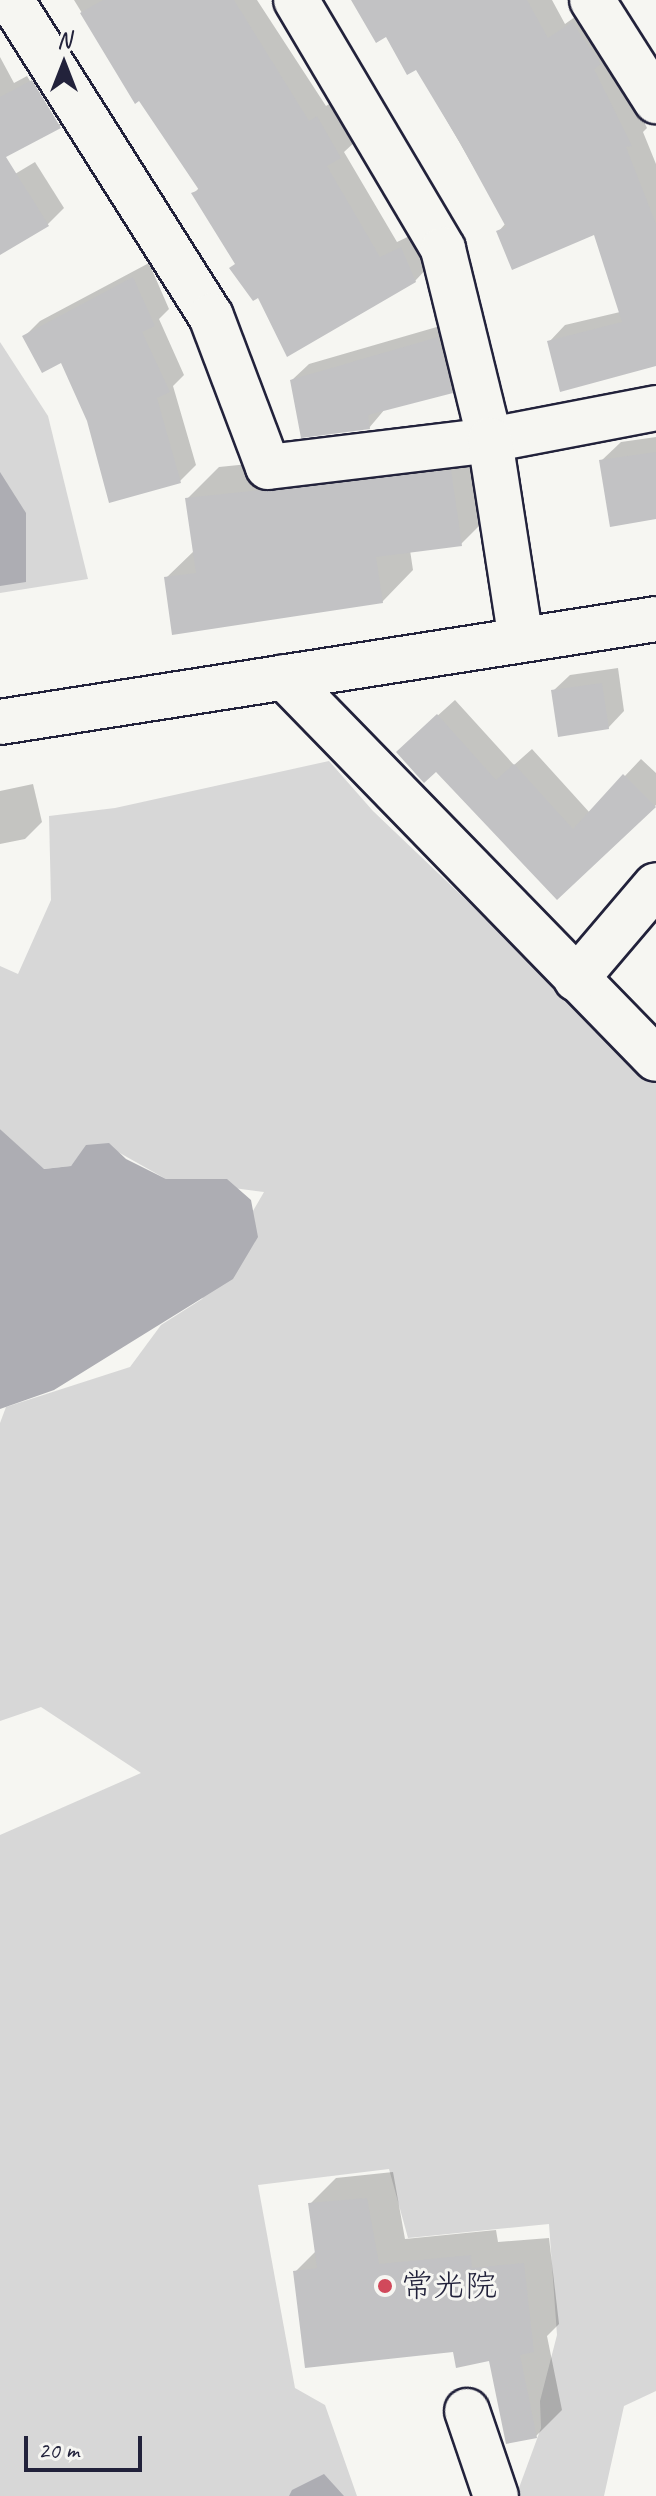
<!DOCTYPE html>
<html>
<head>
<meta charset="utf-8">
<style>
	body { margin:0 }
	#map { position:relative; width:656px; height:2496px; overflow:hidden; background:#f6f6f2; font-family:Caveat,"Klee One",sans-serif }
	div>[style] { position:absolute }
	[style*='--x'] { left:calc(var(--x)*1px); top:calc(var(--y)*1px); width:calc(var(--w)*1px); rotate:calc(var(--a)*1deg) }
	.green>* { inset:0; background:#d7d7d7 }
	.water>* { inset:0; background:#adadb3 }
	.shadow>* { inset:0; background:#0003 }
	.building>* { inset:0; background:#c2c2c4 }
	.roads { filter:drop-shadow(2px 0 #22223b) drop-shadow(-2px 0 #22223b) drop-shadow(0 2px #22223b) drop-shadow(0 -2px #22223b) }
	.minor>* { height:44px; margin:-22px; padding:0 22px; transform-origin:22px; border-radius:22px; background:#f6f6f2 }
	.tertiary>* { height:44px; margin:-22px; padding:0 22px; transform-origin:22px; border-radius:22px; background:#f6f6f2 }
	.dots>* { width:22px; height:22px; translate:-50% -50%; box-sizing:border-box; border:4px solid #f6f6f2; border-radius:50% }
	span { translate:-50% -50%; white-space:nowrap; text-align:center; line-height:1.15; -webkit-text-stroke:6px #f6f6f2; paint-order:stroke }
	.poi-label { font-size:32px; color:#22223b }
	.left { translate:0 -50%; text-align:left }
	.north { position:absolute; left:24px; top:24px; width:80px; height:80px; -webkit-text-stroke:6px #f6f6f2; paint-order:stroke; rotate:0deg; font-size:22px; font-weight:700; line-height:32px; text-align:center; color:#22223b }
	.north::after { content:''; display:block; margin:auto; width:28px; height:36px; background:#22223b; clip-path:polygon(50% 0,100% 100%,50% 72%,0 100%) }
	.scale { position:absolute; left:24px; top:2436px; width:118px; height:36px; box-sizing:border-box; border:4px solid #22223b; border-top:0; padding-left:10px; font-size:24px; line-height:28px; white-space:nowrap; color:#22223b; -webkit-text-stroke:6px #f6f6f2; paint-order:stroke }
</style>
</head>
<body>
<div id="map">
	<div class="green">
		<div style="clip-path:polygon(0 342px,48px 416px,88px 579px,0 593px)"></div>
		<div style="clip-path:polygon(329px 761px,373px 811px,656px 1081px,656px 2391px,624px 2406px,604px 2496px,516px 2496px,541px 2428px,540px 2401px,557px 2335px,549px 2224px,408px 2238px,389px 2169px,258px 2185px,295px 2388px,325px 2405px,357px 2496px,0 2496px,0 1835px,141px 1773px,41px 1707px,0 1721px,0 1423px,6px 1407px,130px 1367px,161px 1325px,202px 1299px,264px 1192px,166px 1179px,118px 1152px,87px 1145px,71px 1166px,43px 1169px,0 1129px,0 966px,18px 974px,51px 900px,49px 816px,115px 808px)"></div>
	</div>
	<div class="water">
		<div style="clip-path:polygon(0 472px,26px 513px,26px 582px,0 586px)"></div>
		<div style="clip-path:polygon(0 1129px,44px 1169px,71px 1166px,86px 1145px,109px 1143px,126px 1159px,166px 1179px,227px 1179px,251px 1200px,258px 1237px,233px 1279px,54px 1390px,0 1409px)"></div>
		<div style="clip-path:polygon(324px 2474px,344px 2496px,289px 2496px,292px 2490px)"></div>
	</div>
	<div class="shadow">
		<div style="clip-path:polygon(74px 0,257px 0,326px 106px,334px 101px,357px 140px,344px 152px,397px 242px,418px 232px,431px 264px,415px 281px,258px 295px,194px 193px,200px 187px,140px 99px,136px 101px)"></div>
		<div style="clip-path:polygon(353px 0,552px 0,565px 24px,589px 7px,647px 128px,643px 132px,656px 164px,656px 365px,549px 342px,565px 325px,620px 312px,595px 232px,498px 232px,506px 223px,416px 67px)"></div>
		<div style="clip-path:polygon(0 57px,14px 83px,27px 76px,56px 124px,61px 124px,31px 74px,49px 65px,76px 110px,60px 126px,0 158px)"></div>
		<div style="clip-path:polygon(35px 162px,64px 208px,48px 224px,0 253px,0 183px)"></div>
		<div style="clip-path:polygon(149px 263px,169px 309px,159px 319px,184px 375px,173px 386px,196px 465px,180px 481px,89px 420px,62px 361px,24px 337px,40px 321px)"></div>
		<div style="clip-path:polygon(454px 322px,468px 375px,452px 392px,385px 409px,369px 428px,292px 380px,309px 364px)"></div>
		<div style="clip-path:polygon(656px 437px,656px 517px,601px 461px,621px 442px)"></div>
		<div style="clip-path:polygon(482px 440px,492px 513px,461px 544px,410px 550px,413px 570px,382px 602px,166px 578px,195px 550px,188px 498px,219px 467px)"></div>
		<div style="clip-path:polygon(618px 668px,624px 711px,608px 728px,553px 691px,570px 675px)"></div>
		<div style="clip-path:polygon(455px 700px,514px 765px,532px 749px,590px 813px,641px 759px,656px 773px,656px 805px,557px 897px,415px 736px)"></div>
		<div style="clip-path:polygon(33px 784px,42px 822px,25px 839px,0 844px,0 791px)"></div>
		<div style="clip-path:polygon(393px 2172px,405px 2239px,496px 2230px,498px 2242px,549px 2238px,559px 2324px,547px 2336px,562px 2410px,536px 2436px,491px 2359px,455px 2350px,295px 2272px,317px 2250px,310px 2204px,336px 2178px)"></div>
	</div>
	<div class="building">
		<div style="clip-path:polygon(103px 0,234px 0,309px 121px,317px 116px,341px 158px,327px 166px,380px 257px,401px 247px,416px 282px,287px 357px,258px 298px,253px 301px,229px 268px,235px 264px,191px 193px,199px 190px,139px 101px,135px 104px,80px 13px)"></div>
		<div style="clip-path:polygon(351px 0,527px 0,548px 38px,572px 22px,601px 64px,594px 69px,632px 146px,626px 147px,656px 224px,656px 366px,560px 392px,547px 341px,622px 322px,594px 235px,512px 270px,496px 231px,506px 227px,460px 143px,416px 70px,407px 75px,386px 37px,376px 43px)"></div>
		<div style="clip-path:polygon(32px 80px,61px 128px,6px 157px,49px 226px,0 255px,0 97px)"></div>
		<div style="clip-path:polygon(133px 277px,155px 326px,142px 332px,170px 392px,157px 398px,181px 483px,109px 503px,87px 421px,61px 363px,42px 373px,22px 336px)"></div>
		<div style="clip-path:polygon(438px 337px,453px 393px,368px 415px,370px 429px,301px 438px,290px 380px)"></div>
		<div style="clip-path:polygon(656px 452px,656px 519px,610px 527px,599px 460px)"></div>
		<div style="clip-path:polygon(451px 470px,462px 546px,376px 557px,383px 603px,172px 635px,164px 577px,196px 573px,185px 498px)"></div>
		<div style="clip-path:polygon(602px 683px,609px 729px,558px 737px,551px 690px)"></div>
		<div style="clip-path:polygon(437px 714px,496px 780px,514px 764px,573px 829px,623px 774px,656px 807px,557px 900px,436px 772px,424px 783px,396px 752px)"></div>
		<div style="clip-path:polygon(367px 2198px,379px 2264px,471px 2255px,472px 2268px,524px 2263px,534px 2352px,520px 2355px,537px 2438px,506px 2444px,489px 2361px,456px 2368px,453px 2352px,305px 2368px,293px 2271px,317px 2268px,308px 2203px)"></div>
	</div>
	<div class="roads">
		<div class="minor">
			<div style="--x:11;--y:0;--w:374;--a:57.7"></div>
			<div style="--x:211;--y:316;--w:161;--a:69.3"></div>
			<div style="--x:268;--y:467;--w:224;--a:-6.9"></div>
			<div style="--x:490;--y:440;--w:169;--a:-10.9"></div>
			<div style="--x:296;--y:0;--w:289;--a:59.4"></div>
			<div style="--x:443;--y:249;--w:197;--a:76.2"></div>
			<div style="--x:490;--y:440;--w:202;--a:81.2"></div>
			<div style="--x:592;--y:0;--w:120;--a:57.6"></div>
			<div style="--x:284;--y:677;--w:533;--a:45.76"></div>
			<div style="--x:576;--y:979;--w:123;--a:-49.6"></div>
			<div style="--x:467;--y:2411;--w:90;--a:71.2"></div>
		</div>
		<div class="tertiary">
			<div style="--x:0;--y:722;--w:664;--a:-8.92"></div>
		</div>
	</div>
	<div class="dots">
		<div style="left:385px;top:2286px;background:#d1495b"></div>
	</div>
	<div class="poi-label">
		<span class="left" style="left:401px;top:2286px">常光院</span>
	</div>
	<div class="north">N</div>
	<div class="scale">20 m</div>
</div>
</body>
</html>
